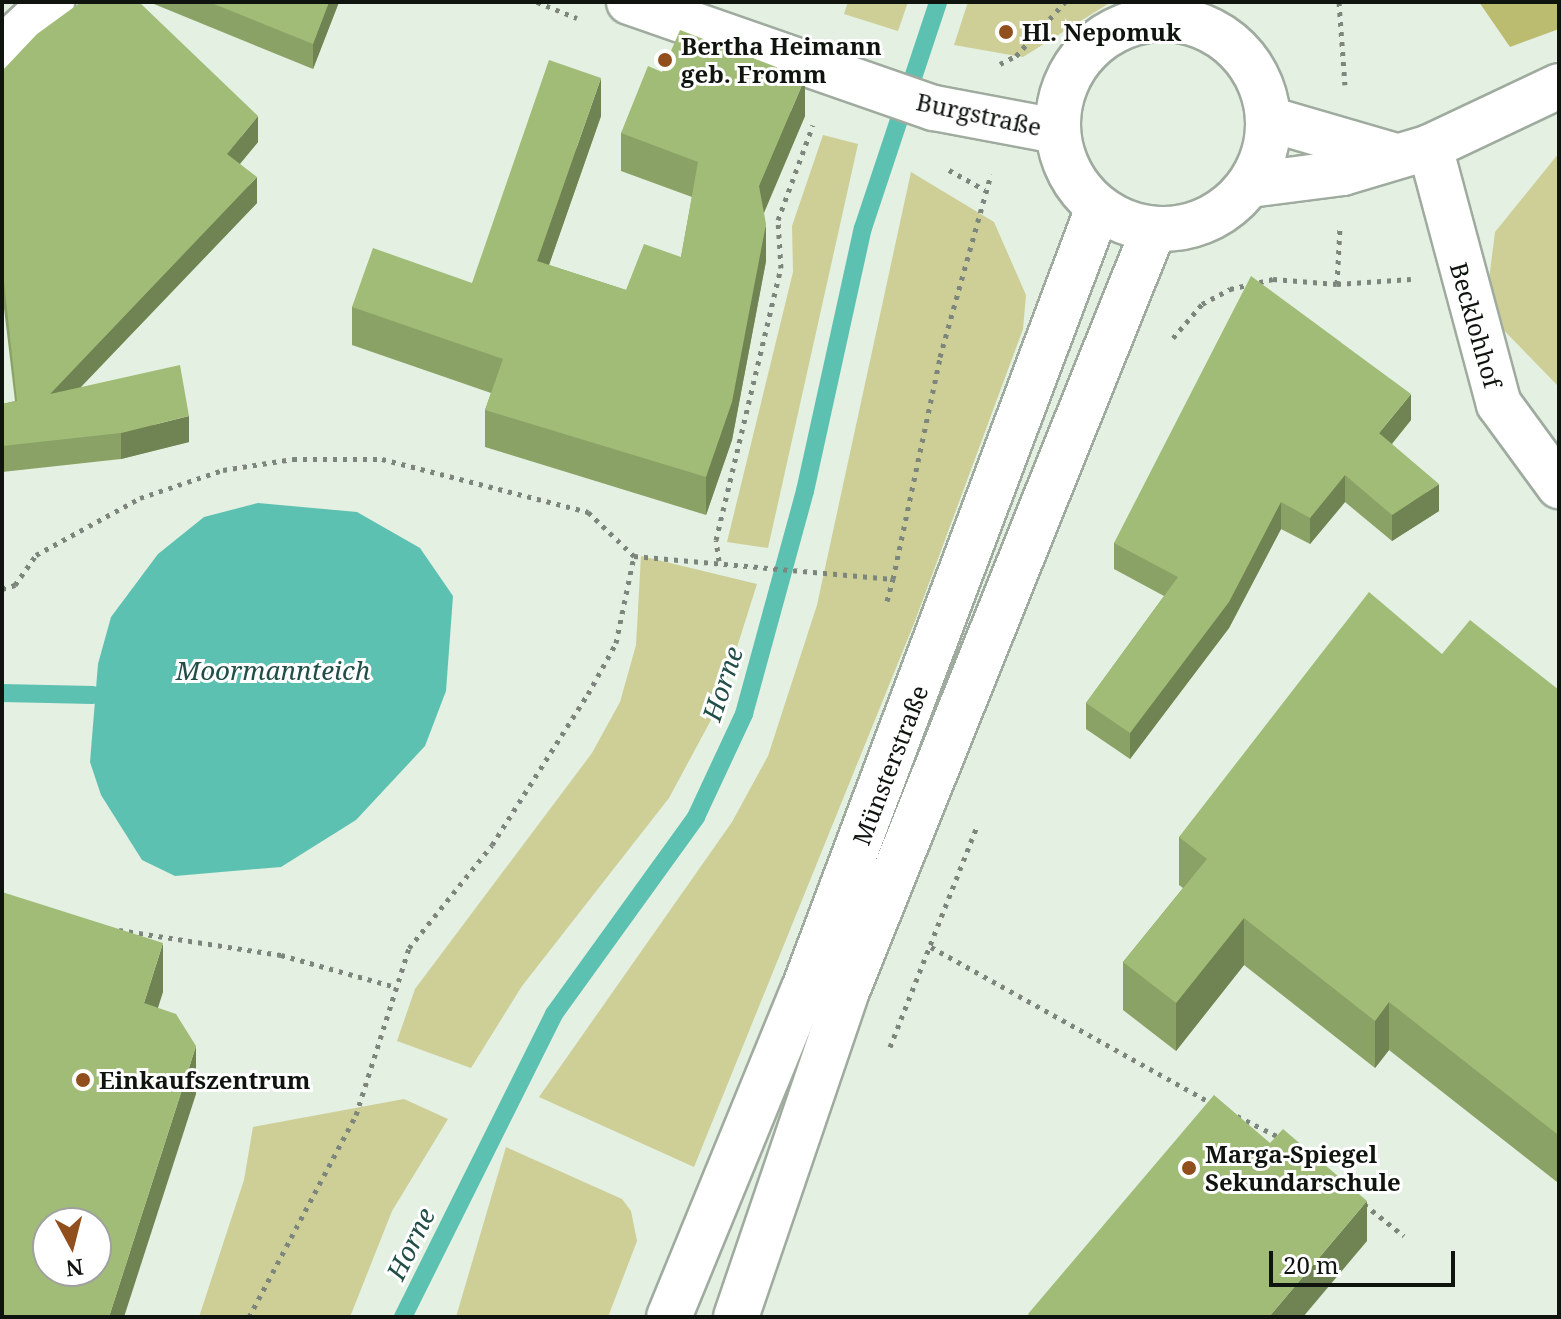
<!DOCTYPE html>
<html>
<head>
<meta charset="utf-8">
<style>
	body { margin:0 }
	#map { position:relative; width:1561px; height:1319px; overflow:hidden; background:#e3f0e2; font-family:"Noto Serif",serif }
	div>[style] { position:absolute }
	[style*='--x'] { left:calc(var(--x)*1px); top:calc(var(--y)*1px); width:calc(var(--w)*1px); rotate:calc(var(--a)*1deg) }
	.green>* { inset:0; background:#cece97 }
	.forest>* { inset:0; background:#bcbc70 }
	.water>* { inset:0; background:#5dc1b1 }
	.stream>* { height:18px; margin:-9px; padding:0 9px; transform-origin:9px; border-radius:9px; background:#5dc1b1 }
	.path>* { height:5px; margin-top:-2.5px; transform-origin:0; background:repeating-linear-gradient(90deg,#7d867c 0 4px,transparent 0 10px) }
	.roads { filter:drop-shadow(2px 0 #9fab9f) drop-shadow(-2px 0 #9fab9f) drop-shadow(0 2px #9fab9f) drop-shadow(0 -2px #9fab9f) }
	.minor>* { height:44px; margin:-22px; padding:0 22px; transform-origin:22px; border-radius:22px; background:#fff }
	.secondary>* { height:44px; margin:-22px; padding:0 22px; transform-origin:22px; border-radius:22px; background:#fff }
	.secondary>.ring { margin:-22px; padding:0; box-sizing:content-box; background:none; border:44px solid #fff; border-radius:50% }
	.wall>* { inset:0; background:#8aa266 }
	.shaded-wall>* { inset:0; background:#708453 }
	.building>* { inset:0; background:#a0bc77 }
	.dots>* { width:22px; height:22px; translate:-50% -50%; box-sizing:border-box; border:4px solid #fff; border-radius:50% }
	span { translate:-50% -50%; white-space:nowrap; text-align:center; line-height:1.15; -webkit-text-stroke:6px #fff; paint-order:stroke }
	.poi-label { font-size:24px; color:#0f140f; font-weight:700 }
	.left { translate:0 -50%; text-align:left }
	.street-label { font-size:24px; color:#0f140f }
	.water-label { font-size:26px; color:#214e47; font-style:italic }
	.frame { position:absolute; inset:0; border:4px solid #0f140f; pointer-events:none }
	.north { position:absolute; left:32px; top:1207px; width:80px; height:80px; box-sizing:border-box; background:#fff; border:2px solid #9fa19f; border-radius:50%; rotate:173deg; font-size:22px; font-weight:700; line-height:32px; text-align:center; color:#0f140f }
	.north::after { content:''; display:block; margin:auto; width:28px; height:36px; background:#914f1e; clip-path:polygon(50% 0,100% 100%,50% 72%,0 100%) }
	.scale { position:absolute; left:1269px; top:1251px; width:186px; height:36px; box-sizing:border-box; border:4px solid #0f140f; border-top:0; padding-left:10px; font-size:24px; line-height:28px; white-space:nowrap; color:#0f140f; -webkit-text-stroke:6px #fff; paint-order:stroke }
</style>
</head>
<body>
<div id="map">
	<div class="green">
		<div style="clip-path:polygon(848px 2px,908px 2px,898px 31px,844px 14px)"></div>
		<div style="clip-path:polygon(968px 2px,1111px 2px,1023px 57px,954px 45px)"></div>
		<div style="clip-path:polygon(823px 135px,858px 144px,768px 548px,727px 542px,793px 272px,792px 226px)"></div>
		<div style="clip-path:polygon(1559px 153px,1559px 387px,1485px 311px,1495px 232px)"></div>
		<div style="clip-path:polygon(911px 172px,994px 222px,1026px 295px,1023px 329px,915px 621px,694px 1167px,539px 1097px,732px 822px,768px 756px,817px 605px)"></div>
		<div style="clip-path:polygon(641px 556px,757px 584px,718px 707px,669px 798px,522px 986px,471px 1068px,397px 1041px,415px 989px,592px 753px,620px 702px,636px 645px)"></div>
		<div style="clip-path:polygon(404px 1099px,448px 1119px,392px 1211px,350px 1317px,199px 1317px,244px 1180px,253px 1127px)"></div>
		<div style="clip-path:polygon(506px 1147px,622px 1199px,631px 1211px,637px 1241px,608px 1317px,456px 1317px)"></div>
	</div>
	<div class="forest">
		<div style="clip-path:polygon(1479px 2px,1559px 2px,1559px 29px,1510px 47px)"></div>
	</div>
	<div class="water">
		<div style="clip-path:polygon(258px 503px,357px 512px,420px 548px,453px 596px,446px 691px,425px 746px,356px 820px,281px 867px,175px 876px,142px 860px,101px 795px,90px 762px,98px 664px,111px 617px,158px 554px,204px 517px)"></div>
	</div>
	<div class="stream">
		<div style="--x:2;--y:693;--w:91;--a:1.3"></div>
		<div style="--x:403;--y:1317;--w:339;--a:-63.5"></div>
		<div style="--x:554;--y:1014;--w:243;--a:-54.2"></div>
		<div style="--x:696;--y:817;--w:114;--a:-65"></div>
		<div style="--x:744;--y:714;--w:231;--a:-74.7"></div>
		<div style="--x:805;--y:491;--w:269;--a:-77.6"></div>
		<div style="--x:863;--y:228;--w:238;--a:-71.6"></div>
	</div>
	<div class="path">
		<div style="--x:537;--y:2;--w:43;--a:21.8"></div>
		<div style="--x:1339;--y:2;--w:83;--a:85.9"></div>
		<div style="--x:1000;--y:64;--w:18;--a:-27"></div>
		<div style="--x:1016;--y:56;--w:73;--a:-47.8"></div>
		<div style="--x:949;--y:170;--w:41;--a:29.1"></div>
		<div style="--x:1337;--y:284;--w:74;--a:-3.9"></div>
		<div style="--x:1173;--y:338;--w:45;--a:-49.5"></div>
		<div style="--x:1202;--y:304;--w:32;--a:-28"></div>
		<div style="--x:1230;--y:289;--w:44;--a:-13.1"></div>
		<div style="--x:1273;--y:279;--w:64;--a:4.5"></div>
		<div style="--x:1337;--y:284;--w:57;--a:-87"></div>
		<div style="--x:719;--y:561;--w:21;--a:-98"></div>
		<div style="--x:716;--y:540;--w:280;--a:-76.6"></div>
		<div style="--x:781;--y:268;--w:48;--a:-93.6"></div>
		<div style="--x:778;--y:220;--w:101;--a:-69.8"></div>
		<div style="--x:2;--y:589;--w:14;--a:-17"></div>
		<div style="--x:15;--y:585;--w:37;--a:-55"></div>
		<div style="--x:36;--y:555;--w:119;--a:-28.7"></div>
		<div style="--x:140;--y:498;--w:88;--a:-18.6"></div>
		<div style="--x:223;--y:470;--w:71;--a:-8.9"></div>
		<div style="--x:293;--y:459;--w:89;--a:0"></div>
		<div style="--x:382;--y:459;--w:213;--a:14.4"></div>
		<div style="--x:588;--y:512;--w:64;--a:43.7"></div>
		<div style="--x:887;--y:601;--w:23;--a:-75"></div>
		<div style="--x:119;--y:930;--w:164;--a:8.8"></div>
		<div style="--x:281;--y:955;--w:115;--a:15.6"></div>
		<div style="--x:931;--y:947;--w:323;--a:29.1"></div>
		<div style="--x:890;--y:1047;--w:238;--a:-68.5"></div>
		<div style="--x:1237;--y:1116;--w:49;--a:26.6"></div>
		<div style="--x:1364;--y:1204;--w:51;--a:38.7"></div>
		<div style="--x:249;--y:1317;--w:229;--a:-62.1"></div>
		<div style="--x:356;--y:1115;--w:175;--a:-72.4"></div>
		<div style="--x:409;--y:948;--w:132;--a:-51.1"></div>
		<div style="--x:492;--y:845;--w:179;--a:-57.6"></div>
		<div style="--x:588;--y:694;--w:58;--a:-61.2"></div>
		<div style="--x:616;--y:643;--w:89;--a:-78.3"></div>
		<div style="--x:634;--y:556;--w:260;--a:5.1"></div>
		<div style="--x:893;--y:579;--w:227;--a:-78"></div>
		<div style="--x:940;--y:357;--w:190;--a:-74.4"></div>
	</div>
	<div class="roads">
		<div class="minor">
			<div style="--x:629;--y:2;--w:323;--a:19.2"></div>
			<div style="--x:934;--y:108;--w:125;--a:10.6"></div>
			<div style="--x:2;--y:49;--w:69;--a:-43.2"></div>
			<div style="--x:1269;--y:119;--w:128;--a:16.3"></div>
			<div style="--x:1430;--y:147;--w:266;--a:75"></div>
			<div style="--x:1499;--y:404;--w:102;--a:53.8"></div>
			<div style="--x:1250;--y:185;--w:94;--a:-7.4"></div>
			<div style="--x:1343;--y:173;--w:91;--a:-16.6"></div>
			<div style="--x:1430;--y:147;--w:143;--a:-25.3"></div>
		</div>
		<div class="secondary">
			<div class="ring" style="left:1058px;top:19px;width:166px;height:166px"></div>
			<div style="--x:669;--y:1317;--w:352;--a:-67.7"></div>
			<div style="--x:803;--y:991;--w:837;--a:-69.36"></div>
			<div style="--x:736;--y:1317;--w:339;--a:-71.2"></div>
			<div style="--x:845;--y:996;--w:827;--a:-68.06"></div>
		</div>
	</div>
	<div class="wall">
		<div style="clip-path:polygon(149px 2px,339px 2px,313px 69px)"></div>
		<div style="clip-path:polygon(2px 71px,258px 142px,240px 164px,257px 203px,81px 387px,189px 442px,121px 459px,2px 472px,2px 404px,15px 401px,4px 308px,2px 309px)"></div>
		<div style="clip-path:polygon(662px 72px,805px 116px,764px 213px,766px 261px,732px 440px,706px 515px,485px 447px,485px 410px,491px 393px,352px 345px,352px 307px,472px 283px,601px 116px,549px 265px,626px 290px,681px 257px,692px 197px,621px 171px,621px 133px)"></div>
		<div style="clip-path:polygon(1411px 420px,1392px 444px,1439px 511px,1392px 541px,1345px 502px,1310px 544px,1281px 529px,1229px 628px,1130px 759px,1086px 729px,1086px 703px,1164px 596px,1114px 569px,1114px 543px)"></div>
		<div style="clip-path:polygon(1442px 654px,1559px 690px,1557px 1182px,1389px 1050px,1375px 1068px,1244px 965px,1176px 1051px,1123px 1010px,1123px 962px,1183px 888px,1179px 885px,1179px 837px)"></div>
	</div>
	<div class="shaded-wall">
		<div style="clip-path:polygon(329px 2px,339px 2px,313px 69px,313px 44px)"></div>
		<div style="clip-path:polygon(601px 78px,601px 116px,537px 299px,537px 261px)"></div>
		<div style="clip-path:polygon(805px 78px,805px 116px,759px 224px,759px 186px)"></div>
		<div style="clip-path:polygon(258px 116px,258px 142px,227px 179px,227px 154px)"></div>
		<div style="clip-path:polygon(257px 177px,257px 203px,50px 419px,50px 394px)"></div>
		<div style="clip-path:polygon(766px 224px,766px 261px,732px 440px,706px 515px,706px 477px)"></div>
		<div style="clip-path:polygon(4px 282px,4px 308px,2px 309px,2px 283px)"></div>
		<div style="clip-path:polygon(1411px 394px,1411px 420px,1379px 459px,1379px 433px)"></div>
		<div style="clip-path:polygon(189px 416px,189px 442px,121px 459px,121px 433px)"></div>
		<div style="clip-path:polygon(1345px 475px,1345px 502px,1310px 544px,1310px 518px)"></div>
		<div style="clip-path:polygon(1439px 484px,1439px 511px,1392px 541px,1392px 515px)"></div>
		<div style="clip-path:polygon(1281px 502px,1281px 529px,1229px 628px,1130px 759px,1130px 733px)"></div>
		<div style="clip-path:polygon(1244px 918px,1244px 965px,1176px 1051px,1176px 1003px)"></div>
		<div style="clip-path:polygon(163px 943px,163px 992px,144px 1052px,144px 1003px)"></div>
		<div style="clip-path:polygon(1389px 1002px,1389px 1050px,1375px 1068px,1375px 1021px)"></div>
		<div style="clip-path:polygon(196px 1046px,196px 1094px,124px 1317px,109px 1317px)"></div>
		<div style="clip-path:polygon(1559px 1131px,1559px 1179px,1557px 1182px,1557px 1134px)"></div>
		<div style="clip-path:polygon(1367px 1201px,1367px 1241px,1303px 1317px,1269px 1317px)"></div>
	</div>
	<div class="building">
		<div style="clip-path:polygon(81px 2px,139px 2px,258px 116px,227px 154px,257px 177px,50px 394px,180px 365px,189px 416px,121px 433px,2px 446px,2px 404px,17px 401px,4px 282px,2px 283px,2px 71px,37px 34px)"></div>
		<div style="clip-path:polygon(209px 2px,329px 2px,313px 44px)"></div>
		<div style="clip-path:polygon(680px 30px,805px 78px,759px 186px,766px 224px,732px 402px,706px 477px,485px 410px,503px 359px,352px 307px,373px 248px,472px 283px,549px 60px,601px 78px,537px 261px,626px 290px,644px 244px,681px 257px,698px 162px,621px 133px,648px 66px,662px 72px)"></div>
		<div style="clip-path:polygon(1251px 276px,1411px 394px,1379px 433px,1439px 484px,1392px 515px,1345px 475px,1310px 518px,1281px 502px,1229px 602px,1130px 733px,1086px 703px,1178px 577px,1114px 543px)"></div>
		<div style="clip-path:polygon(1369px 592px,1442px 654px,1470px 620px,1559px 690px,1559px 1131px,1557px 1134px,1389px 1002px,1375px 1021px,1244px 918px,1176px 1003px,1123px 962px,1207px 859px,1179px 837px)"></div>
		<div style="clip-path:polygon(evenodd,2px 892px,163px 943px,144px 1003px,176px 1014px,196px 1046px,109px 1317px,2px 1317px,2px 892px,48px 1223px,96px 1223px,96px 1271px,48px 1271px,48px 1223px)"></div>
		<div style="clip-path:polygon(1214px 1095px,1270px 1143px,1283px 1129px,1367px 1201px,1269px 1317px,1031px 1317px,1028px 1314px)"></div>
	</div>
	<div class="dots">
		<div style="left:1006px;top:32px;background:#914f1e"></div>
		<div style="left:665px;top:60px;background:#914f1e"></div>
		<div style="left:83px;top:1080px;background:#914f1e"></div>
		<div style="left:1189px;top:1168px;background:#914f1e"></div>
	</div>
	<div class="poi-label">
		<span class="left" style="left:1022px;top:32px">Hl. Nepomuk</span>
		<span class="left" style="left:681px;top:60px">Bertha Heimann<br>geb. Fromm</span>
		<span class="left" style="left:99px;top:1080px">Einkaufszentrum</span>
		<span class="left" style="left:1205px;top:1168px">Marga-Spiegel<br>Sekundarschule</span>
	</div>
	<div class="street-label">
		<span style="left:979px;top:114px;rotate:12deg">Burgstraße</span>
		<span style="left:1476px;top:325px;rotate:74deg">Becklohhof</span>
		<span style="left:890px;top:765px;rotate:-69deg">Münsterstraße</span>
	</div>
	<div class="water-label">
		<span style="left:273px;top:671px">Moormannteich</span>
		<span style="left:723px;top:684px;rotate:-72deg">Horne</span>
		<span style="left:411px;top:1244px;rotate:-64deg">Horne</span>
	</div>
	<div class="frame"></div>
	<div class="north">N</div>
	<div class="scale">20 m</div>
</div>
</body>
</html>
